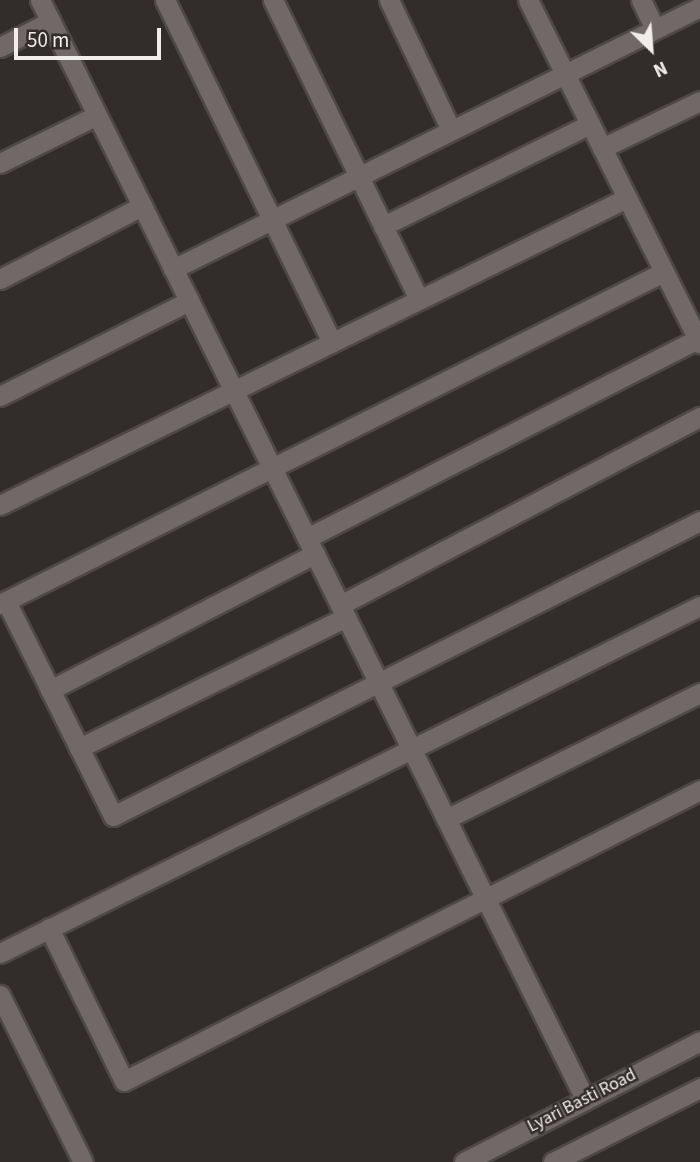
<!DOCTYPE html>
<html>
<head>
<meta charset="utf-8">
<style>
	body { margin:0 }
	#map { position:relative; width:700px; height:1162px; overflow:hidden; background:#322d2b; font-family:"Source Sans 3",sans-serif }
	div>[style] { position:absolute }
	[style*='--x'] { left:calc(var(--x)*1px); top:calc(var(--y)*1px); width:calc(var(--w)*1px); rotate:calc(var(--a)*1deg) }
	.roads { filter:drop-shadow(2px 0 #4d4947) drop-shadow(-2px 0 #4d4947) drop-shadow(0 2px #4d4947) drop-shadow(0 -2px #4d4947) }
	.minor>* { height:19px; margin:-9.5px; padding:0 9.5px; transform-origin:9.5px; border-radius:9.5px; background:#706967 }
	.tertiary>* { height:19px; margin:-9.5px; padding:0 9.5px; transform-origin:9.5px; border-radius:9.5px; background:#706967 }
	.secondary>* { height:19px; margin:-9.5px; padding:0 9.5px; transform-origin:9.5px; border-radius:9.5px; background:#706967 }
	span { translate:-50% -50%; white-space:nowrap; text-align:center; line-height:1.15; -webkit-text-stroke:5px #322d2b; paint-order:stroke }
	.street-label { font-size:18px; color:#f0edeb }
	.north { position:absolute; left:616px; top:14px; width:70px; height:70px; -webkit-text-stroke:5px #322d2b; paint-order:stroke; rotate:155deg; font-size:19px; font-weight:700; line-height:28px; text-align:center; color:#f0edeb }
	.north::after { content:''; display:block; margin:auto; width:24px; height:32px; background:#f0edeb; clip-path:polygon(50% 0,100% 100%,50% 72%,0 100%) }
	.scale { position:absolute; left:14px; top:28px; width:147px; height:32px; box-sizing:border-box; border:4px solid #f0edeb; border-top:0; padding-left:9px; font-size:21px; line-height:24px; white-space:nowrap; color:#f0edeb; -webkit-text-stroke:5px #322d2b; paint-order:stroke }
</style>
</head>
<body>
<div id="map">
	<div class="roads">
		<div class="minor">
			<div style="--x:40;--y:0;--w:1227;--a:63.62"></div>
			<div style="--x:165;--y:0;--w:381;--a:64"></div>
			<div style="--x:273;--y:0;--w:333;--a:64"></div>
			<div style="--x:389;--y:0;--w:144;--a:64.5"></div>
			<div style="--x:641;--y:0;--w:32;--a:64"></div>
			<div style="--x:0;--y:47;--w:57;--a:-27"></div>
			<div style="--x:602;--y:148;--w:109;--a:-25.6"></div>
			<div style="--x:0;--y:163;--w:108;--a:-26.3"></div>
			<div style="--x:383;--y:226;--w:231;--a:-26.2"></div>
			<div style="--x:173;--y:269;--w:589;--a:-26.43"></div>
			<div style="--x:0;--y:279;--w:160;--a:-27.2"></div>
			<div style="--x:0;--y:396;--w:212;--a:-26.7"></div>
			<div style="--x:0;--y:505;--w:698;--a:-26.09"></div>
			<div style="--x:307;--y:538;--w:439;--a:-27"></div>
			<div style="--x:6;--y:601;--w:240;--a:63.5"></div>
			<div style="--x:113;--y:816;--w:657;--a:-26.68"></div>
			<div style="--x:0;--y:604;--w:742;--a:-26.57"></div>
			<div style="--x:340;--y:605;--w:406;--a:-27.6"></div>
			<div style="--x:50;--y:690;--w:298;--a:-27.2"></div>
			<div style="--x:79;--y:748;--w:297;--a:-26.1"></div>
			<div style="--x:446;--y:819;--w:284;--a:-26.4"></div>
			<div style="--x:49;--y:928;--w:170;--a:63.9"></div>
			<div style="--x:124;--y:1081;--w:645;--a:-26.8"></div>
			<div style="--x:0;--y:953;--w:781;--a:-26.37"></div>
		</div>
		<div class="tertiary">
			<div style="--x:528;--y:0;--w:384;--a:63.4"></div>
			<div style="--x:0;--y:995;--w:186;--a:63.6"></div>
		</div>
		<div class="secondary">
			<div style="--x:464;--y:1162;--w:265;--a:-27.1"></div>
			<div style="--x:553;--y:1162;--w:165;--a:-26.7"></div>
		</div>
	</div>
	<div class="street-label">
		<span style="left:582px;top:1101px;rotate:-27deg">Lyari Basti Road</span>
	</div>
	<div class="north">N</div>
	<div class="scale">50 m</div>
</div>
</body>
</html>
